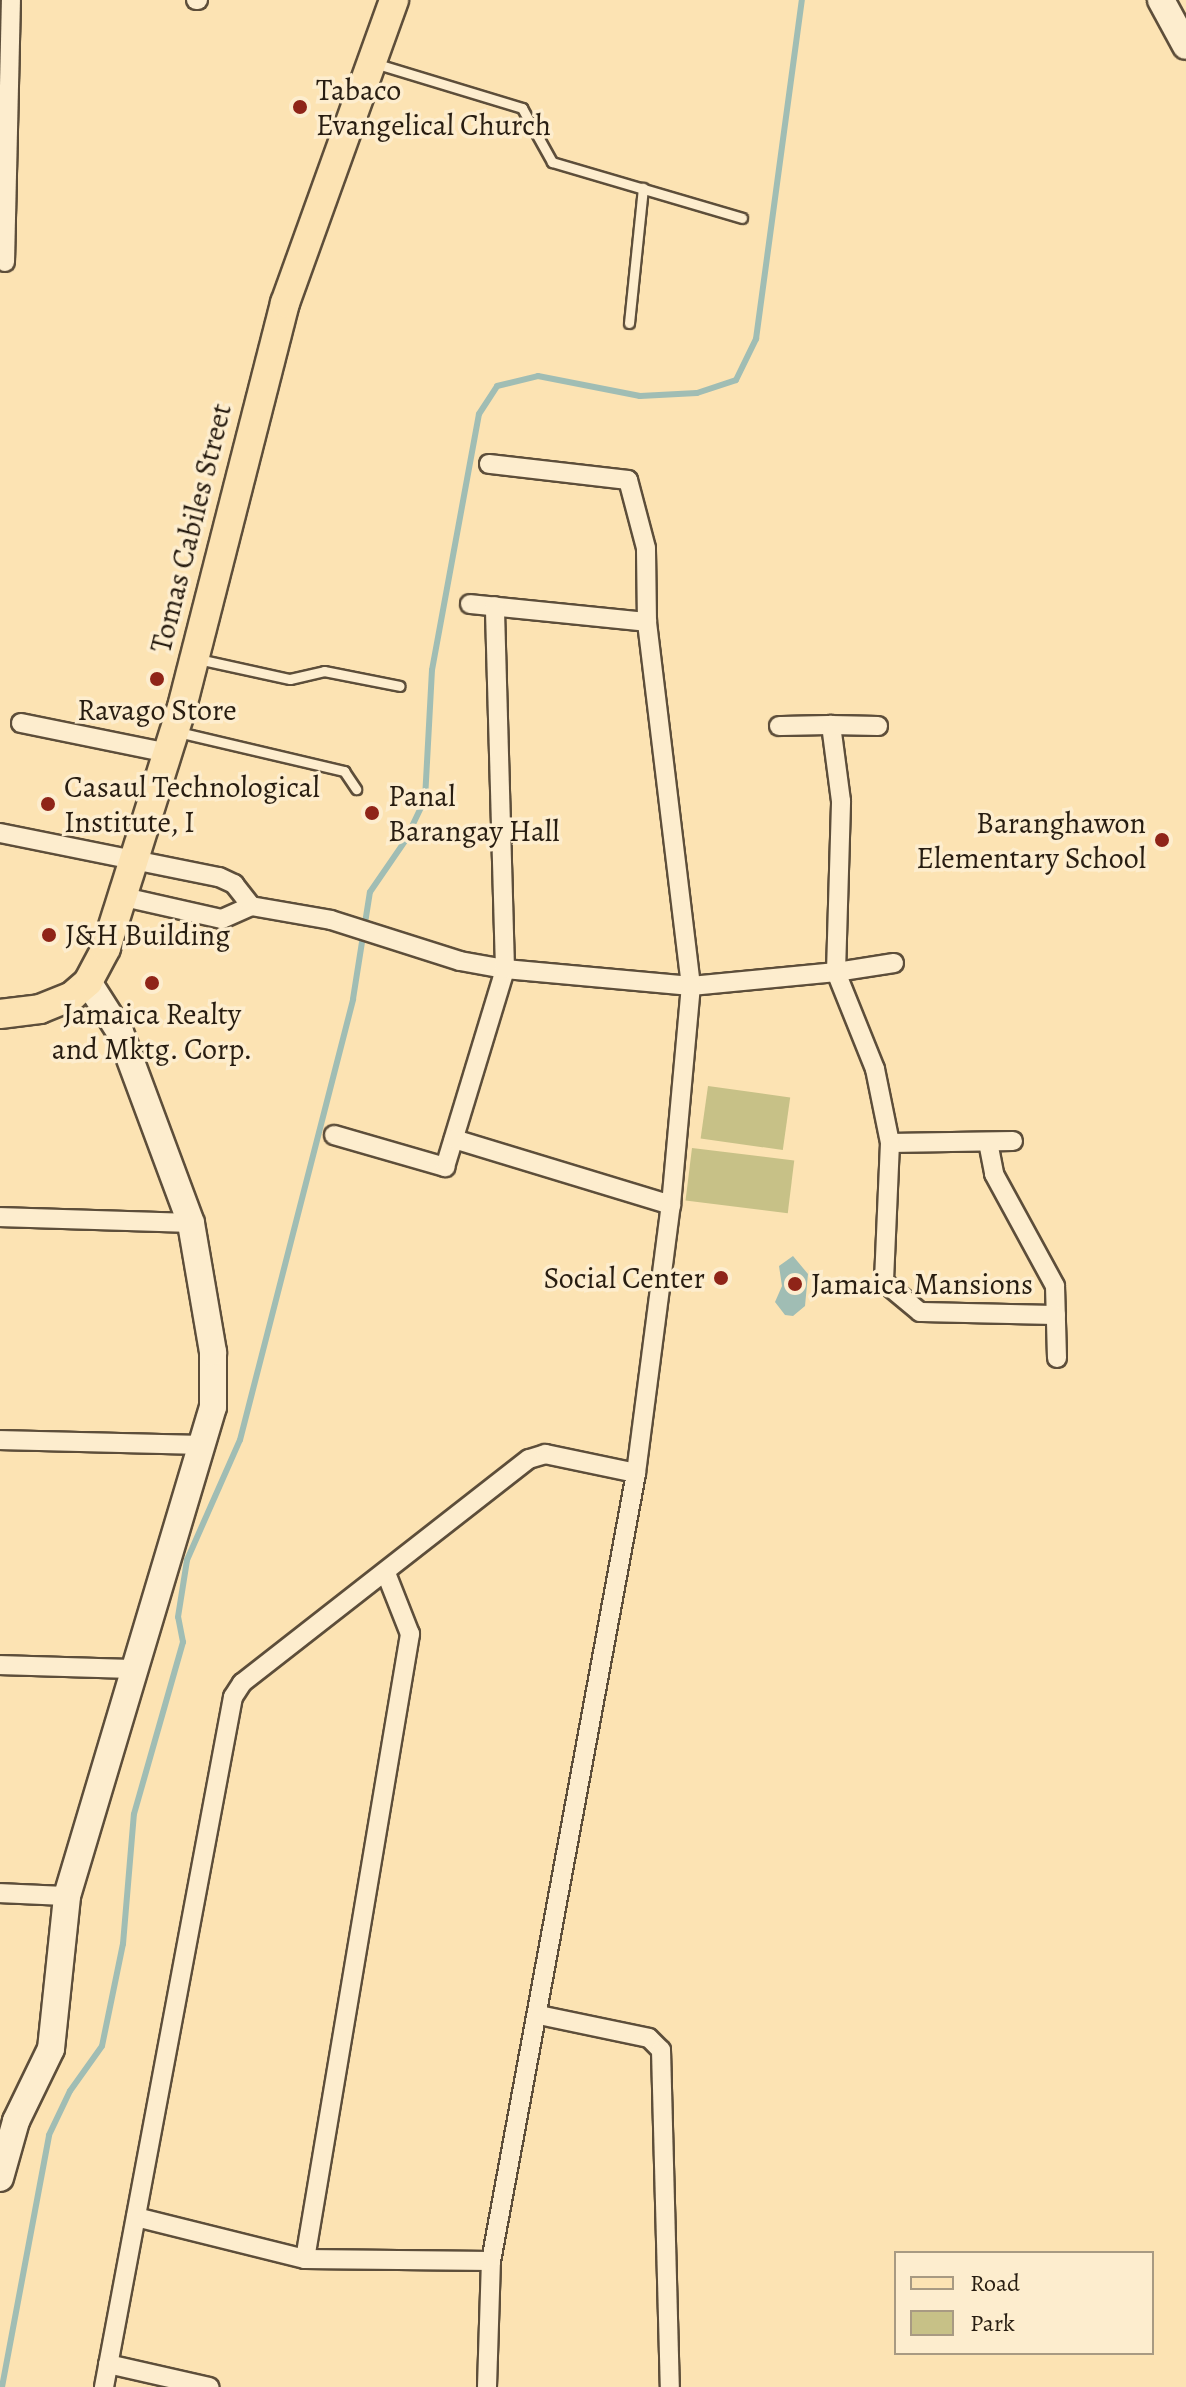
<!DOCTYPE html>
<style>
body{margin:0}
#map{position:relative;width:1186px;height:2387px;overflow:hidden;background:#fce3b3;font-family:Alegreya,serif}
div>[style]{position:absolute}
.green>*{inset:0;background:#c7c187;transform-origin:0 0}
.water>*{inset:0;background:#a0bdb4}
.stream>*{height:6px;margin:-3px;padding:0 3px;transform-origin:3px;border-radius:3px;background:#a0bdb4}
.roads{filter:drop-shadow(2px 0 #5d4e3a) drop-shadow(-2px 0 #5d4e3a) drop-shadow(0 2px #5d4e3a) drop-shadow(0 -2px #5d4e3a)}
.lane>*{height:9px;margin:-4.5px;padding:0 4.5px;transform-origin:4.5px;border-radius:4.5px;background:#fdedce}
.street>*{height:18px;margin:-9px;padding:0 9px;transform-origin:9px;border-radius:9px;background:#fdedce}
.secondary>*{height:26px;margin:-13px;padding:0 13px;transform-origin:13px;border-radius:13px;background:#fdedce}
.primary>*{height:28px;margin:-14px;padding:0 14px;transform-origin:14px;border-radius:14px;background:#fce3b3}
.dots>*{width:22px;height:22px;translate:-50% -50%;box-sizing:border-box;border:4px solid #fdedce;border-radius:50%}
span{translate:-50% -50%;white-space:nowrap;text-align:center;line-height:1.15;-webkit-text-stroke:7px #fdedce;paint-order:stroke}
.poi-label{font-size:30px;color:#281d11}
.left{translate:0 -50%;text-align:left}
.right{translate:-100% -50%;text-align:right}
.street-label{font-size:30px;color:#281d11}
.legend{position:absolute;left:894px;top:2251px;width:260px;height:104px;box-sizing:border-box;background:#fdedce;border:2px solid #a89a82;margin:0;padding:10px 14px;list-style:none;font-size:24px;color:#281d11}
.legend li{display:flex;align-items:center;gap:16px;height:40px}
.legend b{width:40px;border:2px solid #a89a82}
</style>
<div id="map">
<div class="green">
<div style="left:708px;top:1086px;width:83px;height:53px;rotate:8deg"></div>
<div style="left:692px;top:1148px;width:103px;height:53px;rotate:7deg"></div>
</div>
<div class="water">
<div style="clip-path:polygon(793px 1256px,808px 1274px,805px 1306px,793px 1316px,785px 1315px,775px 1302px,782px 1286px,779px 1266px)"></div>
</div>
<div class="stream">
<div style="left:2px;top:2387px;width:256px;rotate:-79.4deg"></div>
<div style="left:49px;top:2135px;width:49px;rotate:-64.5deg"></div>
<div style="left:70px;top:2091px;width:55px;rotate:-54.6deg"></div>
<div style="left:102px;top:2046px;width:104px;rotate:-78.4deg"></div>
<div style="left:123px;top:1944px;width:130px;rotate:-85.2deg"></div>
<div style="left:134px;top:1814px;width:179px;rotate:-74.1deg"></div>
<div style="left:183px;top:1642px;width:25px;rotate:-101deg"></div>
<div style="left:178px;top:1617px;width:58px;rotate:-81deg"></div>
<div style="left:187px;top:1560px;width:131px;rotate:-66.2deg"></div>
<div style="left:240px;top:1440px;width:455px;rotate:-75.6deg"></div>
<div style="left:353px;top:999px;width:108px;rotate:-81deg"></div>
<div style="left:370px;top:892px;width:62px;rotate:-55.5deg"></div>
<div style="left:405px;top:841px;width:47px;rotate:-64.5deg"></div>
<div style="left:425px;top:799px;width:129px;rotate:-86.9deg"></div>
<div style="left:432px;top:670px;width:260px;rotate:-79.6deg"></div>
<div style="left:479px;top:414px;width:33px;rotate:-57deg"></div>
<div style="left:497px;top:386px;width:42px;rotate:-13.7deg"></div>
<div style="left:538px;top:376px;width:104px;rotate:11.1deg"></div>
<div style="left:640px;top:396px;width:57px;rotate:-3deg"></div>
<div style="left:697px;top:393px;width:41px;rotate:-18.4deg"></div>
<div style="left:736px;top:380px;width:46px;rotate:-64deg"></div>
<div style="left:756px;top:339px;width:342px;rotate:-82.3deg"></div>
</div>
<div class="roads">
<div class="lane">
<div style="left:374px;top:63px;width:155px;rotate:16.9deg"></div>
<div style="left:522px;top:108px;width:62px;rotate:60.9deg"></div>
<div style="left:552px;top:162px;width:198px;rotate:16.4deg"></div>
<div style="left:629px;top:323px;width:136px;rotate:-84.1deg"></div>
<div style="left:198px;top:659px;width:94px;rotate:12.3deg"></div>
<div style="left:290px;top:679px;width:35px;rotate:-13deg"></div>
<div style="left:324px;top:671px;width:77px;rotate:11.2deg"></div>
<div style="left:178px;top:732px;width:171px;rotate:13.2deg"></div>
<div style="left:344px;top:771px;width:22px;rotate:56deg"></div>
</div>
<div class="street">
<div style="left:196px;top:0;width:2px"></div>
<div style="left:5px;top:262px;width:262px;rotate:-88.7deg"></div>
<div style="left:470px;top:604px;width:178px;rotate:5.8deg"></div>
<div style="left:21px;top:723px;width:151px;rotate:11.5deg"></div>
<div style="left:779px;top:726px;width:52px;rotate:-1.1deg"></div>
<div style="left:0;top:833px;width:223px;rotate:11.4deg"></div>
<div style="left:219px;top:877px;width:17px;rotate:25deg"></div>
<div style="left:234px;top:884px;width:28px;rotate:52deg"></div>
<div style="left:124px;top:897px;width:100px;rotate:12.7deg"></div>
<div style="left:222px;top:919px;width:32px;rotate:-24deg"></div>
<div style="left:251px;top:906px;width:81px;rotate:9.9deg"></div>
<div style="left:331px;top:920px;width:135px;rotate:17.6deg"></div>
<div style="left:460px;top:961px;width:46px;rotate:10.1deg"></div>
<div style="left:505px;top:969px;width:187px;rotate:5.2deg"></div>
<div style="left:691px;top:986px;width:146px;rotate:-5.5deg"></div>
<div style="left:836px;top:972px;width:171px;rotate:-88.3deg"></div>
<div style="left:841px;top:801px;width:77px;rotate:-97.5deg"></div>
<div style="left:831px;top:725px;width:47px;rotate:1.2deg"></div>
<div style="left:894px;top:963px;width:59px;rotate:171.2deg"></div>
<div style="left:836px;top:972px;width:105px;rotate:68.1deg"></div>
<div style="left:875px;top:1069px;width:76px;rotate:78.5deg"></div>
<div style="left:890px;top:1143px;width:123px;rotate:-0.9deg"></div>
<div style="left:334px;top:1135px;width:116px;rotate:16.1deg"></div>
<div style="left:445px;top:1167px;width:207px;rotate:-73.1deg"></div>
<div style="left:505px;top:969px;width:363px;rotate:-91.6deg"></div>
<div style="left:454px;top:1139px;width:227px;rotate:16.9deg"></div>
<div style="left:988px;top:1142px;width:33px;rotate:79deg"></div>
<div style="left:994px;top:1174px;width:128px;rotate:61.4deg"></div>
<div style="left:1055px;top:1286px;width:72px;rotate:88.4deg"></div>
<div style="left:890px;top:1143px;width:139px;rotate:92.5deg"></div>
<div style="left:884px;top:1282px;width:47px;rotate:39.8deg"></div>
<div style="left:920px;top:1312px;width:136px;rotate:1.3deg"></div>
<div style="left:0;top:1217px;width:191px;rotate:1.8deg"></div>
<div style="left:0;top:1440px;width:204px;rotate:1.4deg"></div>
<div style="left:0;top:1665px;width:131px;rotate:1.7deg"></div>
<div style="left:0;top:1893px;width:67px;rotate:2.6deg"></div>
<div style="left:539px;top:2015px;width:112px;rotate:11.8deg"></div>
<div style="left:649px;top:2038px;width:17px;rotate:45deg"></div>
<div style="left:661px;top:2050px;width:337px;rotate:88.5deg"></div>
<div style="left:136px;top:2217px;width:174px;rotate:14deg"></div>
<div style="left:305px;top:2259px;width:186px;rotate:0.6deg"></div>
<div style="left:305px;top:2259px;width:634px;rotate:-80.46deg"></div>
<div style="left:410px;top:1634px;width:66px;rotate:-111.5deg"></div>
<div style="left:108px;top:2364px;width:104px;rotate:12.8deg"></div>
<div style="left:104px;top:2387px;width:702px;rotate:-79.41deg"></div>
<div style="left:233px;top:1697px;width:17px;rotate:-57deg"></div>
<div style="left:242px;top:1683px;width:364px;rotate:-38deg"></div>
<div style="left:529px;top:1459px;width:17px;rotate:-17deg"></div>
<div style="left:545px;top:1454px;width:93px;rotate:11.8deg"></div>
<div style="left:487px;top:2387px;width:126px;rotate:-88.2deg"></div>
<div style="left:491px;top:2261px;width:801px;rotate:-79.57deg"></div>
<div style="left:636px;top:1473px;width:270px;rotate:-82.6deg"></div>
<div style="left:671px;top:1205px;width:220px;rotate:-84.8deg"></div>
<div style="left:691px;top:986px;width:367px;rotate:-96.9deg"></div>
<div style="left:647px;top:622px;width:74px;rotate:-90.8deg"></div>
<div style="left:646px;top:548px;width:70px;rotate:-104.8deg"></div>
<div style="left:628px;top:480px;width:140px;rotate:-173.4deg"></div>
</div>
<div class="secondary">
<div style="left:1161px;top:0;width:52px;rotate:61.5deg"></div>
<div style="left:0;top:2178px;width:59px;rotate:-74.3deg"></div>
<div style="left:16px;top:2121px;width:80px;rotate:-64.1deg"></div>
<div style="left:51px;top:2049px;width:154px;rotate:-84deg"></div>
<div style="left:67px;top:1896px;width:510px;rotate:-73.38deg"></div>
<div style="left:213px;top:1407px;width:55px;rotate:-90deg"></div>
<div style="left:213px;top:1352px;width:131px;rotate:-99.7deg"></div>
<div style="left:191px;top:1223px;width:204px;rotate:-110.4deg"></div>
<div style="left:120px;top:1032px;width:59px;rotate:-122.6deg"></div>
</div>
<div class="primary">
<div style="left:0;top:1014px;width:40px;rotate:-7.1deg"></div>
<div style="left:40px;top:1009px;width:35px;rotate:-22deg"></div>
<div style="left:72px;top:996px;width:21px;rotate:-41deg"></div>
<div style="left:88px;top:982px;width:38px;rotate:-62deg"></div>
<div style="left:106px;top:948px;width:253px;rotate:-72.5deg"></div>
<div style="left:182px;top:707px;width:417px;rotate:-75.7deg"></div>
<div style="left:285px;top:303px;width:322px;rotate:-70.2deg"></div>
</div>
</div>
<div class="dots">
<div style="left:300px;top:107px;background:#8f2418"></div>
<div style="left:157px;top:679px;background:#8f2418"></div>
<div style="left:48px;top:804px;background:#8f2418"></div>
<div style="left:372px;top:813px;background:#8f2418"></div>
<div style="left:1162px;top:840px;background:#8f2418"></div>
<div style="left:49px;top:935px;background:#8f2418"></div>
<div style="left:152px;top:983px;background:#8f2418"></div>
<div style="left:721px;top:1278px;background:#8f2418"></div>
<div style="left:795px;top:1284px;background:#8f2418"></div>
</div>
<div class="poi-label">
<span class="left" style="left:316px;top:107px">Tabaco<br>Evangelical Church</span>
<span style="left:157px;top:710px">Ravago Store</span>
<span class="left" style="left:64px;top:804px">Casaul Technological<br>Institute, I</span>
<span class="left" style="left:388px;top:813px">Panal<br>Barangay Hall</span>
<span class="right" style="left:1146px;top:840px">Baranghawon<br>Elementary School</span>
<span class="left" style="left:65px;top:935px">J&amp;H Building</span>
<span style="left:152px;top:1031px">Jamaica Realty<br>and Mktg. Corp.</span>
<span class="right" style="left:705px;top:1278px">Social Center</span>
<span class="left" style="left:811px;top:1284px">Jamaica Mansions</span>
</div>
<div class="street-label">
<span style="left:191px;top:528px;rotate:-76deg">Tomas Cabiles Street</span>
</div>
<ul class="legend">
<li><b style="height:10px;background:#fce3b3"></b>Road</li>
<li><b style="height:22px;background:#c7c187"></b>Park</li>
</ul>
</div>
